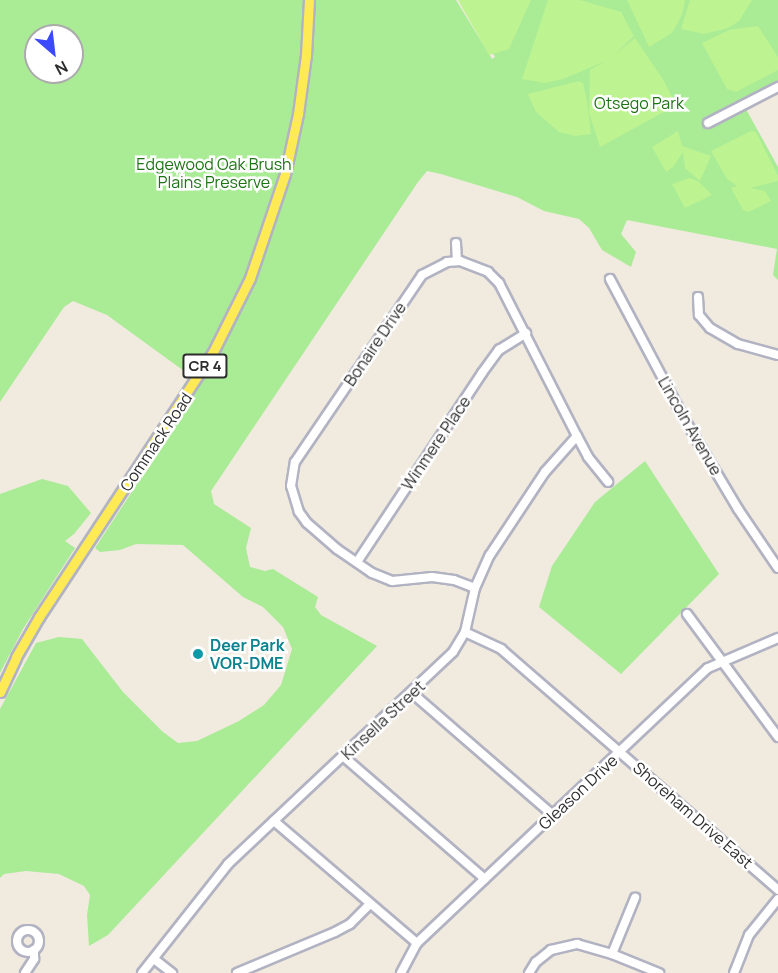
<!DOCTYPE html>
<style>
body{margin:0}
#map{position:relative;width:778px;height:973px;overflow:hidden;background:#f0eadf;font-family:Manrope,sans-serif}
div>[style]{position:absolute}
.green>*{inset:0;background:#aaeb96}
.pitch>*{inset:0;background:#bef391}
.roads{filter:drop-shadow(2px 0 #b2b3c2) drop-shadow(-2px 0 #b2b3c2) drop-shadow(0 2px #b2b3c2) drop-shadow(0 -2px #b2b3c2)}
.minor>*{height:8px;margin:-4px;padding:0 4px;transform-origin:4px;border-radius:4px;background:#fff}
.minor>.ring{margin:-4px;padding:0;box-sizing:content-box;background:none;border:8px solid #fff;border-radius:50%}
.major>*{height:9px;margin:-4.5px;padding:0 4.5px;transform-origin:4.5px;border-radius:4.5px;background:#feea55}
.dots>*{width:16px;height:16px;translate:-50% -50%;box-sizing:border-box;border:3px solid #fff;border-radius:50%}
span{translate:-50% -50%;white-space:nowrap;text-align:center;line-height:1.15;-webkit-text-stroke:5px #fff;paint-order:stroke}
.shield-label span{padding:2px 4px;background:#fff;border:2px solid;border-radius:4px;-webkit-text-stroke-width:0}
.shield-label{font-size:15px;color:#2d2d2d;font-weight:700}
.park-label{font-size:16px;color:#1d7414}
.street-label{font-size:16px;color:#2d2d2d}
.culture-label{font-size:16px;color:#0d838f;font-weight:700}
.left{translate:0 -50%;text-align:left}
.north{position:absolute;left:24px;top:24px;width:60px;height:60px;box-sizing:border-box;background:#fff;border:2px solid #ababab;border-radius:50%;rotate:152deg;font-size:16px;font-weight:700;line-height:24px;text-align:center;color:#2d2d2d}
.north::after{content:'';display:block;margin:auto;width:21px;height:27px;background:#3c4aff;clip-path:polygon(50% 0,100% 100%,50% 72%,0 100%)}
</style>
<div id="map">
<div class="green">
<div style="clip-path:polygon(evenodd,0 0,456px 0,492px 59px,495px 57px,464px 0,778px 0,778px 83px,742px 102px,778px 167px,778px 280px,773px 275px,777px 249px,627px 220px,621px 234px,636px 252px,631px 267px,602px 250px,589px 228px,579px 219px,544px 211px,517px 197px,441px 174px,427px 171px,418px 182px,211px 491px,214px 504px,251px 528px,246px 548px,250px 567px,265px 571px,273px 569px,318px 597px,315px 607px,321px 615px,377px 646px,108px 935px,89px 946px,87px 915px,90px 895px,84px 886px,59px 874px,26px 871px,4px 874px,0 878px,0 709px,36px 643px,59px 637px,82px 639px,123px 692px,163px 732px,178px 743px,197px 741px,239px 721px,264px 705px,281px 685px,292px 649px,283px 627px,263px 607px,243px 597px,183px 545px,136px 544px,120px 550px,100px 552px,95px 548px,172px 431px,201px 377px,197px 369px,189px 363px,184px 371px,107px 315px,73px 301px,64px 307px,0 402px,0 0,36px 36px,72px 36px,72px 72px,36px 72px,36px 36px)"></div>
<div style="clip-path:polygon(645px 461px,719px 574px,621px 674px,539px 607px,552px 566px,595px 502px)"></div>
<div style="clip-path:polygon(42px 479px,68px 486px,91px 513px,74px 534px,65px 541px,75px 548px,23px 629px,0 673px,0 494px)"></div>
</div>
<div class="pitch">
<div style="clip-path:polygon(458px 0,531px 0,509px 49px,489px 55px)"></div>
<div style="clip-path:polygon(548px 0,580px 0,621px 12px,634px 36px,613px 56px,635px 38px,664px 81px,675px 103px,673px 107px,600px 147px,589px 113px,590px 70px,606px 61px,563px 79px,545px 83px,522px 79px)"></div>
<div style="clip-path:polygon(627px 0,685px 0,685px 1px,682px 15px,672px 33px,649px 47px)"></div>
<div style="clip-path:polygon(690px 0,752px 0,739px 21px,728px 28px,704px 34px,681px 29px)"></div>
<div style="clip-path:polygon(758px 26px,778px 57px,778px 70px,736px 92px,727px 89px,702px 43px,729px 30px)"></div>
<div style="clip-path:polygon(579px 81px,583px 83px,587px 101px,591px 134px,575px 136px,559px 132px,536px 112px,528px 94px)"></div>
<div style="clip-path:polygon(678px 131px,682px 146px,711px 156px,700px 181px,685px 168px,683px 152px,673px 167px,666px 172px,652px 147px)"></div>
<div style="clip-path:polygon(751px 131px,756px 132px,778px 176px,778px 181px,750px 188px,765px 191px,771px 201px,749px 212px,743px 210px,731px 188px,737px 186px,727px 179px,711px 151px)"></div>
<div style="clip-path:polygon(689px 178px,698px 181px,712px 195px,685px 208px,672px 184px)"></div>
</div>
<div class="roads">
<div class="minor">
<div style="left:708px;top:123px;width:79px;rotate:-27.2deg"></div>
<div style="left:456px;top:243px;width:18px;rotate:87deg"></div>
<div style="left:610px;top:279px;width:160px;rotate:62deg"></div>
<div style="left:685px;top:420px;width:104px;rotate:59.2deg"></div>
<div style="left:738px;top:509px;width:71px;rotate:55.9deg"></div>
<div style="left:698px;top:297px;width:18px;rotate:87deg"></div>
<div style="left:699px;top:315px;width:17px;rotate:50deg"></div>
<div style="left:710px;top:328px;width:32px;rotate:30deg"></div>
<div style="left:738px;top:344px;width:41px;rotate:15.4deg"></div>
<div style="left:357px;top:562px;width:227px;rotate:-56.5deg"></div>
<div style="left:482px;top:373px;width:29px;rotate:-54deg"></div>
<div style="left:499px;top:350px;width:32px;rotate:-32deg"></div>
<div style="left:475px;top:588px;width:22px;rotate:-159deg"></div>
<div style="left:454px;top:580px;width:22px;rotate:-172deg"></div>
<div style="left:432px;top:577px;width:40px;rotate:174.3deg"></div>
<div style="left:392px;top:581px;width:22px;rotate:-158deg"></div>
<div style="left:372px;top:573px;width:42px;rotate:-145.6deg"></div>
<div style="left:337px;top:549px;width:40px;rotate:-139deg"></div>
<div style="left:307px;top:523px;width:14px;rotate:-126deg"></div>
<div style="left:299px;top:512px;width:27px;rotate:-107deg"></div>
<div style="left:291px;top:486px;width:24px;rotate:-81deg"></div>
<div style="left:295px;top:462px;width:226px;rotate:-55.8deg"></div>
<div style="left:422px;top:275px;width:28px;rotate:-27deg"></div>
<div style="left:447px;top:262px;width:13px;rotate:-4deg"></div>
<div style="left:460px;top:261px;width:30px;rotate:21deg"></div>
<div style="left:488px;top:272px;width:16px;rotate:45deg"></div>
<div style="left:499px;top:283px;width:172px;rotate:63deg"></div>
<div style="left:577px;top:436px;width:24px;rotate:62deg"></div>
<div style="left:588px;top:457px;width:32px;rotate:51deg"></div>
<div style="left:687px;top:614px;width:153px;rotate:53.5deg"></div>
<div style="left:465px;top:632px;width:40px;rotate:25deg"></div>
<div style="left:501px;top:649px;width:367px;rotate:41deg"></div>
<div style="left:412px;top:693px;width:186px;rotate:40.9deg"></div>
<div style="left:344px;top:757px;width:186px;rotate:40.9deg"></div>
<div style="left:274px;top:821px;width:188px;rotate:40.5deg"></div>
<div class="ring" style="left:17px;top:930px;width:14px;height:14px"></div>
<div style="left:612px;top:954px;width:61px;rotate:-67.7deg"></div>
<div style="left:154px;top:959px;width:23px;rotate:38deg"></div>
<div style="left:25px;top:973px;width:17px;rotate:-57deg"></div>
<div style="left:34px;top:959px;width:9px;rotate:-90deg"></div>
<div style="left:142px;top:973px;width:139px;rotate:-51.7deg"></div>
<div style="left:228px;top:864px;width:309px;rotate:-43.3deg"></div>
<div style="left:453px;top:652px;width:23px;rotate:-59deg"></div>
<div style="left:465px;top:632px;width:45px;rotate:-77.2deg"></div>
<div style="left:475px;top:588px;width:36px;rotate:-66deg"></div>
<div style="left:490px;top:555px;width:100px;rotate:-56.5deg"></div>
<div style="left:545px;top:472px;width:48px;rotate:-48.4deg"></div>
<div style="left:237px;top:973px;width:106px;rotate:-22.7deg"></div>
<div style="left:335px;top:932px;width:17px;rotate:-28deg"></div>
<div style="left:350px;top:924px;width:28px;rotate:-45deg"></div>
<div style="left:401px;top:973px;width:34px;rotate:-62deg"></div>
<div style="left:417px;top:943px;width:400px;rotate:-43.4deg"></div>
<div style="left:708px;top:668px;width:76px;rotate:-23.2deg"></div>
<div style="left:529px;top:973px;width:13px;rotate:-58deg"></div>
<div style="left:536px;top:962px;width:19px;rotate:-39deg"></div>
<div style="left:551px;top:950px;width:27px;rotate:-13deg"></div>
<div style="left:577px;top:944px;width:36px;rotate:16deg"></div>
<div style="left:612px;top:954px;width:51px;rotate:22deg"></div>
<div style="left:734px;top:973px;width:41px;rotate:-68.5deg"></div>
<div style="left:749px;top:935px;width:46px;rotate:-51.1deg"></div>
</div>
<div class="major">
<div style="left:0;top:692px;width:38px;rotate:-65deg"></div>
<div style="left:16px;top:657px;width:46px;rotate:-60.1deg"></div>
<div style="left:39px;top:617px;width:315px;rotate:-56.7deg"></div>
<div style="left:212px;top:354px;width:85px;rotate:-63.4deg"></div>
<div style="left:250px;top:278px;width:110px;rotate:-71.4deg"></div>
<div style="left:285px;top:174px;width:61px;rotate:-77.8deg"></div>
<div style="left:298px;top:114px;width:60px;rotate:-82.3deg"></div>
<div style="left:306px;top:55px;width:55px;rotate:-86.9deg"></div>
</div>
</div>
<div class="dots">
<div style="left:198px;top:654px;background:#0f9aa8"></div>
</div>
<div class="shield-label">
<span style="left:205px;top:366px">CR 4</span>
</div>
<div class="park-label">
<span style="left:639px;top:103px">Otsego Park</span>
<span style="left:214px;top:173px">Edgewood Oak Brush<br>Plains Preserve</span>
</div>
<div class="street-label">
<span style="left:375px;top:344px;rotate:-56deg">Bonaire Drive</span>
<span style="left:690px;top:426px;rotate:60deg">Lincoln Avenue</span>
<span style="left:156px;top:442px;rotate:-56deg">Commack Road</span>
<span style="left:436px;top:443px;rotate:-56deg">Winmere Place</span>
<span style="left:383px;top:720px;rotate:-43deg">Kinsella Street</span>
<span style="left:578px;top:792px;rotate:-43deg">Gleason Drive</span>
<span style="left:693px;top:815px;rotate:41deg">Shoreham Drive East</span>
</div>
<div class="culture-label">
<span class="left" style="left:210px;top:654px">Deer Park<br>VOR-DME</span>
</div>
<div class="north">N</div>
</div>
